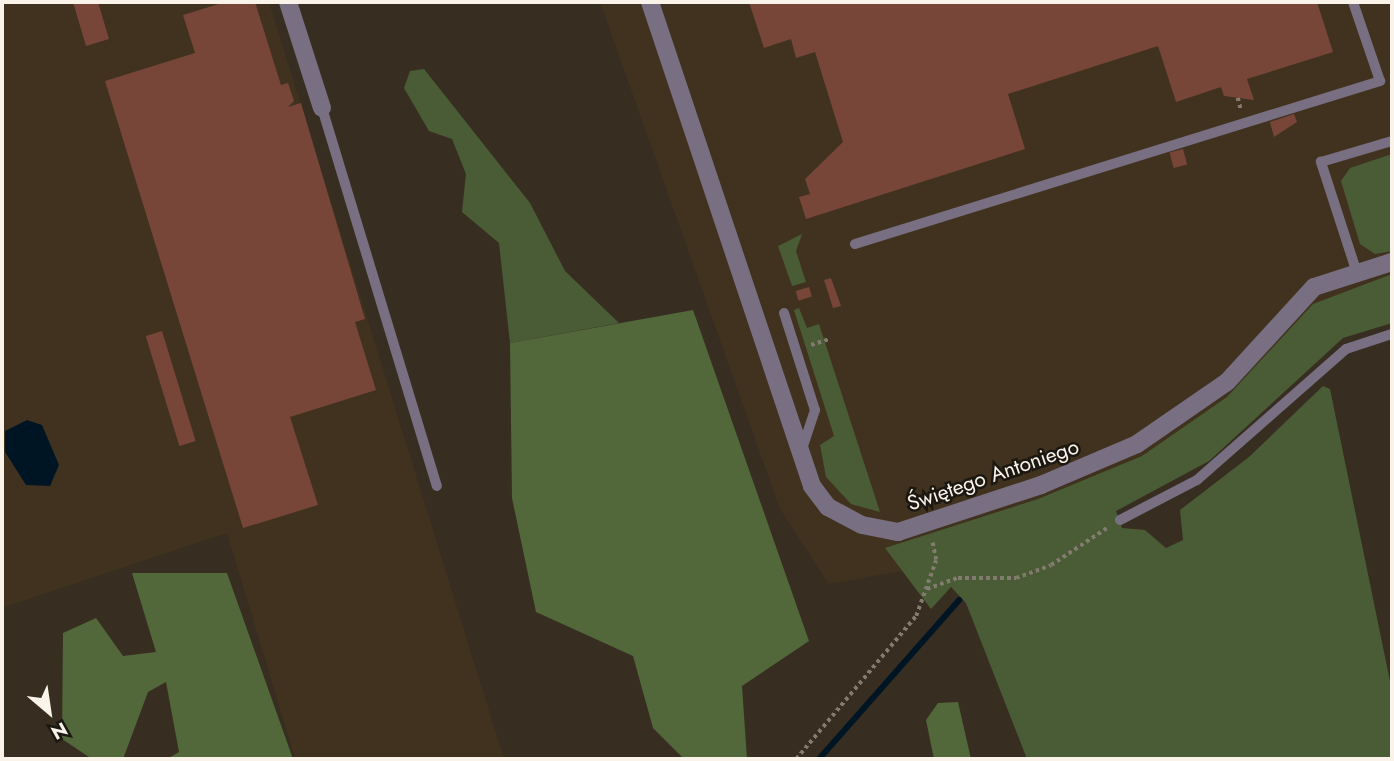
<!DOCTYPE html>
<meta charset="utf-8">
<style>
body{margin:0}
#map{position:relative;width:1394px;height:761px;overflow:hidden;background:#372e21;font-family:Jost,sans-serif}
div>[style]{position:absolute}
.built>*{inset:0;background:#40321f}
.green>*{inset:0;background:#4a5c36}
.forest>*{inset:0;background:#52683b}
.water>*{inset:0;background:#001524}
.stream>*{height:6px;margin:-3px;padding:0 3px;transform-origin:3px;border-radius:3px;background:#001524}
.building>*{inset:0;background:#774638;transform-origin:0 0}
.path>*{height:3.5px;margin-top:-1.75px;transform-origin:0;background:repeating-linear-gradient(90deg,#837b6f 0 3.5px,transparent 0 7px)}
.lane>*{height:10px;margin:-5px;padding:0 5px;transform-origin:5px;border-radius:5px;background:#796f82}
.street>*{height:18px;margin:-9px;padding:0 9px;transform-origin:9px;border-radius:9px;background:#796f82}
span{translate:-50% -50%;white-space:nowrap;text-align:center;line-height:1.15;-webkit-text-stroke:5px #1b1711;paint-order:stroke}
.street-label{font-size:21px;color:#f9f3ea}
.frame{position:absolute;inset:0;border:4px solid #f9f3ea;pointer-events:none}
.north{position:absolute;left:14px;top:677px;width:70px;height:70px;-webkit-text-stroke:5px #1b1711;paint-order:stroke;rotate:151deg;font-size:19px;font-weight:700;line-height:28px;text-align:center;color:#f9f3ea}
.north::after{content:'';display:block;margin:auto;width:24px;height:32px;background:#f9f3ea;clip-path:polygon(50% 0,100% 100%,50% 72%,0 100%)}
</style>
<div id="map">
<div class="built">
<div style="clip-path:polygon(2px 2px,269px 2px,504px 759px,295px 759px,227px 533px,2px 608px)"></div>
<div style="clip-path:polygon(600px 2px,1392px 2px,1392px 300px,1368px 305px,1256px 410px,968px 559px,829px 584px,780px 509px)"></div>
</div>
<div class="green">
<div style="clip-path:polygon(424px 69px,530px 203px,565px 271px,619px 323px,510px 343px,499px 243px,462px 212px,466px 174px,452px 139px,429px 131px,404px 88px,410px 71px)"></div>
<div style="clip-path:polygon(1392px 154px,1392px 251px,1375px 254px,1360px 244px,1341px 181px,1350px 168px)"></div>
<div style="clip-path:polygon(802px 234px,796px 251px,806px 282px,792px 286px,778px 246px)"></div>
<div style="clip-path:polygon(1392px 274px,1392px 323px,1343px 338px,1209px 461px,1116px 511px,1122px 528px,1145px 530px,1166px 548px,1183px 540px,1180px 510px,1249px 457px,1323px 386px,1330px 389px,1392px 691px,1392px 759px,1027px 759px,966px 603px,951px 587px,931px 609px,885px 548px,1038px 499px,1142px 456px,1227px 397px,1313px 304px)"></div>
<div style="clip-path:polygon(799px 308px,807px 328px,819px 324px,880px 512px,851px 504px,826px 477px,820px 445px,834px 436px,794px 310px)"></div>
</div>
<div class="forest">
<div style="clip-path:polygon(693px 310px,809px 641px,742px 686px,747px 759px,684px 759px,653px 728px,633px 656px,536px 612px,512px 498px,510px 343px)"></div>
<div style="clip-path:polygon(132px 573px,227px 573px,293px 759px,167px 759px,179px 752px,166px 682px,148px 692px,123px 759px,92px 759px,62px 739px,63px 633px,96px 618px,123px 656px,156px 652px)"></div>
<div style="clip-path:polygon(958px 702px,971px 759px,934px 759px,926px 720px,938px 703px)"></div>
</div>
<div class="water">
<div style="clip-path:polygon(27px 420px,42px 425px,59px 465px,50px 486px,26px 485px,5px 452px,5px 431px)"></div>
</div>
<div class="stream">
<div style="left:819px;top:759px;width:212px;rotate:-48.6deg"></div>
</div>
<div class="building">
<div style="clip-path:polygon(73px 2px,98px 2px,109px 39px,86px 46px)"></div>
<div style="clip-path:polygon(225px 2px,255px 2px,281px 85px,288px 83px,294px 101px,288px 107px,301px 103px,365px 319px,355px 322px,376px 390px,290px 417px,318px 505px,243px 528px,105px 81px,195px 53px,183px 15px)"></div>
<div style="clip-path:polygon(749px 2px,1317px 2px,1333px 52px,1247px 79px,1254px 100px,1224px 96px,1221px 87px,1176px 102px,1158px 46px,1008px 94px,1025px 149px,806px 219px,799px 197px,810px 194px,805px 179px,843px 142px,815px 52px,796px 58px,791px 39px,764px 48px)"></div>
<div style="clip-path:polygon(1294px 114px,1297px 122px,1274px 137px,1270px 122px)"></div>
<div style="left:1183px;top:149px;width:16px;height:14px;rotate:75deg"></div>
<div style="clip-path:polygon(831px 278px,841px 306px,833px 308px,824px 280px)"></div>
<div style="left:809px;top:287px;width:10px;height:14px;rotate:73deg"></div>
<div style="left:162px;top:331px;width:115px;height:17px;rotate:73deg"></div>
</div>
<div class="path">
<div style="left:1238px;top:98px;width:12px;rotate:76deg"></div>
<div style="left:811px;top:345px;width:19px;rotate:-18deg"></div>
<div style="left:927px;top:589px;width:33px;rotate:-20deg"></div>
<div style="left:958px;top:578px;width:58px"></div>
<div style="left:1016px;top:578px;width:37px;rotate:-20deg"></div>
<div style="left:1051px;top:565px;width:67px;rotate:-33.5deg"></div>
<div style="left:796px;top:759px;width:187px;rotate:-50deg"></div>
<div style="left:916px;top:616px;width:59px;rotate:-70.3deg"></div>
<div style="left:936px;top:560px;width:19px;rotate:-102deg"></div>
</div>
<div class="lane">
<div style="left:322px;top:108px;width:395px;rotate:73.1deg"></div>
<div style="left:855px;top:244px;width:550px;rotate:-17.25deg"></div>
<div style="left:1380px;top:81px;width:83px;rotate:-108.9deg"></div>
<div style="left:1356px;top:270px;width:114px;rotate:-108deg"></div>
<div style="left:1321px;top:162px;width:74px;rotate:-16.5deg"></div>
<div style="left:784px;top:313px;width:102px;rotate:72.3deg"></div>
<div style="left:815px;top:410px;width:44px;rotate:108.4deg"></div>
<div style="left:1120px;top:520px;width:87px;rotate:-27.5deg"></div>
<div style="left:1197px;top:480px;width:198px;rotate:-41.3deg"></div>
<div style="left:1346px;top:349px;width:48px;rotate:-18.1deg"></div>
</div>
<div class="street">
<div style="left:288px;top:2px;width:111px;rotate:72.2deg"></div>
<div style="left:650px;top:2px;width:510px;rotate:71.49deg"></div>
<div style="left:812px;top:486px;width:26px;rotate:53deg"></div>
<div style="left:828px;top:507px;width:38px;rotate:28deg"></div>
<div style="left:862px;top:525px;width:37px;rotate:11deg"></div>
<div style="left:898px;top:532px;width:151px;rotate:-18.2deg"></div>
<div style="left:1041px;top:485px;width:104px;rotate:-23.1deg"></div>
<div style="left:1137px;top:444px;width:109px;rotate:-34.6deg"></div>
<div style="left:1227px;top:382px;width:129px;rotate:-47.5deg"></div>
<div style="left:1314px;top:287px;width:82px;rotate:-17.8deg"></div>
</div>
<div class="street-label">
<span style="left:993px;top:475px;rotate:-19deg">Świętego Antoniego</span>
</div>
<div class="frame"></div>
<div class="north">N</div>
</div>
